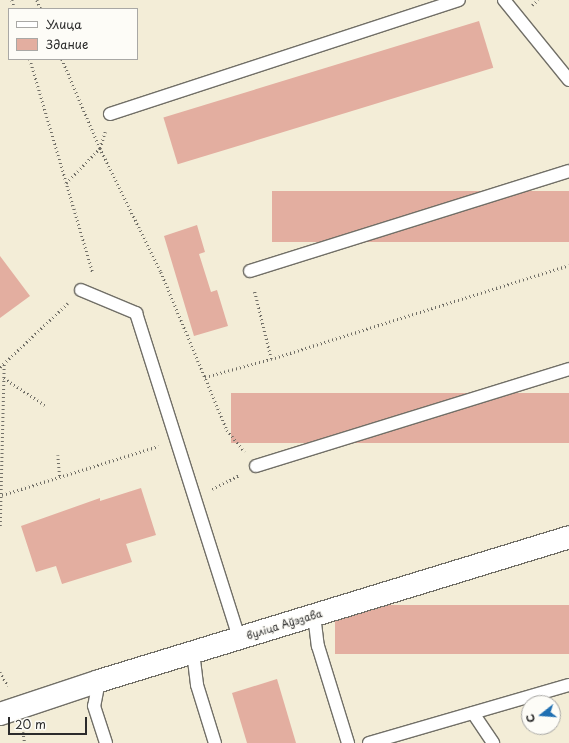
<!DOCTYPE html>
<meta charset="utf-8">
<style>
body{margin:0}
#map{position:relative;width:569px;height:743px;overflow:hidden;background:#f3edd7;font-family:"Playpen Sans",sans-serif}
div>[style]{position:absolute}
.building>*{inset:0;background:#e3aea0;transform-origin:0 0}
.path>*{height:2.5px;margin-top:-1.25px;transform-origin:0;background:repeating-linear-gradient(90deg,#716f67 0 1px,transparent 0 4px)}
.roads{filter:drop-shadow(1px 0 #716f67) drop-shadow(-1px 0 #716f67) drop-shadow(0 1px #716f67) drop-shadow(0 -1px #716f67)}
.lane>*{height:12px;margin:-6px;padding:0 6px;transform-origin:6px;border-radius:6px;background:#fff}
.secondary>*{height:22px;margin:-11px;padding:0 11px;transform-origin:11px;border-radius:11px;background:#fff}
span{translate:-50% -50%;white-space:nowrap;text-align:center;line-height:1.15;-webkit-text-stroke:3px #fdfcf7;paint-order:stroke}
.street-label{font-size:10px;color:#2b2b2b}
.legend{position:absolute;left:8px;top:8px;width:130px;height:52px;box-sizing:border-box;background:#fdfcf7;border:1px solid #a9a8a5;margin:0;padding:5px 7px;list-style:none;font-size:12px;color:#2b2b2b}
.legend li{display:flex;align-items:center;gap:8px;height:20px}
.legend b{width:20px;border:1px solid #a9a8a5}
.north{position:absolute;left:521px;top:695px;width:40px;height:40px;box-sizing:border-box;background:#fdfcf7;border:1px solid #a9a8a5;border-radius:50%;rotate:253deg;font-size:11px;font-weight:700;line-height:16px;text-align:center;color:#2b2b2b}
.north::after{content:'';display:block;margin:auto;width:14px;height:18px;background:#1f6fb2;clip-path:polygon(50% 0,100% 100%,50% 72%,0 100%)}
.scale{position:absolute;left:8px;top:717px;width:79px;height:18px;box-sizing:border-box;border:2px solid #2b2b2b;border-top:0;padding-left:5px;font-size:12px;line-height:14px;white-space:nowrap;color:#2b2b2b;-webkit-text-stroke:3px #fdfcf7;paint-order:stroke}
</style>
<div id="map">
<div class="building">
<div style="left:479px;top:21px;width:49px;height:330px;rotate:73deg"></div>
<div style="left:569px;top:191px;width:51px;height:297px;rotate:90deg"></div>
<div style="clip-path:polygon(197px 225px,205px 252px,199px 254px,211px 292px,217px 290px,228px 326px,194px 336px,164px 236px)"></div>
<div style="clip-path:polygon(0 256px,30px 296px,0 318px)"></div>
<div style="left:569px;top:393px;width:50px;height:338px;rotate:90deg"></div>
<div style="clip-path:polygon(141px 488px,156px 535px,126px 544px,132px 562px,62px 584px,56px 566px,36px 572px,21px 526px,100px 498px,100px 501px)"></div>
<div style="left:569px;top:605px;width:49px;height:234px;rotate:90deg"></div>
<div style="clip-path:polygon(277px 679px,296px 743px,247px 743px,232px 693px)"></div>
</div>
<div class="path">
<div style="left:12px;top:0;width:9px;rotate:72deg"></div>
<div style="left:37px;top:0;width:10px;rotate:66deg"></div>
<div style="left:532px;top:5px;width:8px;rotate:-40deg"></div>
<div style="left:30px;top:59px;width:223px;rotate:73.6deg"></div>
<div style="left:62px;top:59px;width:97px;rotate:66.9deg"></div>
<div style="left:100px;top:148px;width:138px;rotate:63.8deg"></div>
<div style="left:161px;top:272px;width:171px;rotate:67.3deg"></div>
<div style="left:227px;top:430px;width:28px;rotate:51deg"></div>
<div style="left:66px;top:183px;width:49px;rotate:-45.8deg"></div>
<div style="left:100px;top:148px;width:17px;rotate:-73deg"></div>
<div style="left:271px;top:359px;width:312px;rotate:-17.5deg"></div>
<div style="left:0;top:367px;width:93px;rotate:-43.3deg"></div>
<div style="left:205px;top:377px;width:68px;rotate:-15.3deg"></div>
<div style="left:271px;top:359px;width:71px;rotate:-103.8deg"></div>
<div style="left:4px;top:378px;width:49px;rotate:33.4deg"></div>
<div style="left:58px;top:455px;width:21px;rotate:85deg"></div>
<div style="left:212px;top:489px;width:30px;rotate:-27deg"></div>
<div style="left:2px;top:495px;width:164px;rotate:-17.4deg"></div>
<div style="left:0;top:526px;width:162px;rotate:-88.6deg"></div>
<div style="left:0;top:672px;width:16px;rotate:60deg"></div>
<div style="left:23px;top:732px;width:11px;rotate:80deg"></div>
</div>
<div class="roads">
<div class="lane">
<div style="left:504px;top:0;width:103px;rotate:50.9deg"></div>
<div style="left:110px;top:114px;width:367px;rotate:-18.1deg"></div>
<div style="left:250px;top:271px;width:334px;rotate:-17.4deg"></div>
<div style="left:81px;top:290px;width:60px;rotate:22.7deg"></div>
<div style="left:136px;top:313px;width:341px;rotate:72.4deg"></div>
<div style="left:256px;top:466px;width:328px;rotate:-17.2deg"></div>
<div style="left:314px;top:615px;width:31px;rotate:83deg"></div>
<div style="left:318px;top:646px;width:102px;rotate:72.8deg"></div>
<div style="left:193px;top:652px;width:33px;rotate:83deg"></div>
<div style="left:197px;top:685px;width:61px;rotate:72.8deg"></div>
<div style="left:99px;top:681px;width:25px;rotate:101deg"></div>
<div style="left:94px;top:706px;width:39px;rotate:72deg"></div>
<div style="left:473px;top:713px;width:36px;rotate:56deg"></div>
<div style="left:369px;top:743px;width:208px;rotate:-16.2deg"></div>
</div>
<div class="secondary">
<div style="left:0;top:714px;width:104px;rotate:-18.4deg"></div>
<div style="left:99px;top:681px;width:492px;rotate:-17deg"></div>
</div>
</div>
<div class="street-label">
<span style="left:284px;top:624px;rotate:-17deg">вуліца Аўэзава</span>
</div>
<ul class="legend">
<li><b style="height:5px;background:#fff"></b>Улица</li>
<li><b style="height:11px;background:#e3aea0"></b>Здание</li>
</ul>
<div class="north">С</div>
<div class="scale">20 m</div>
</div>
